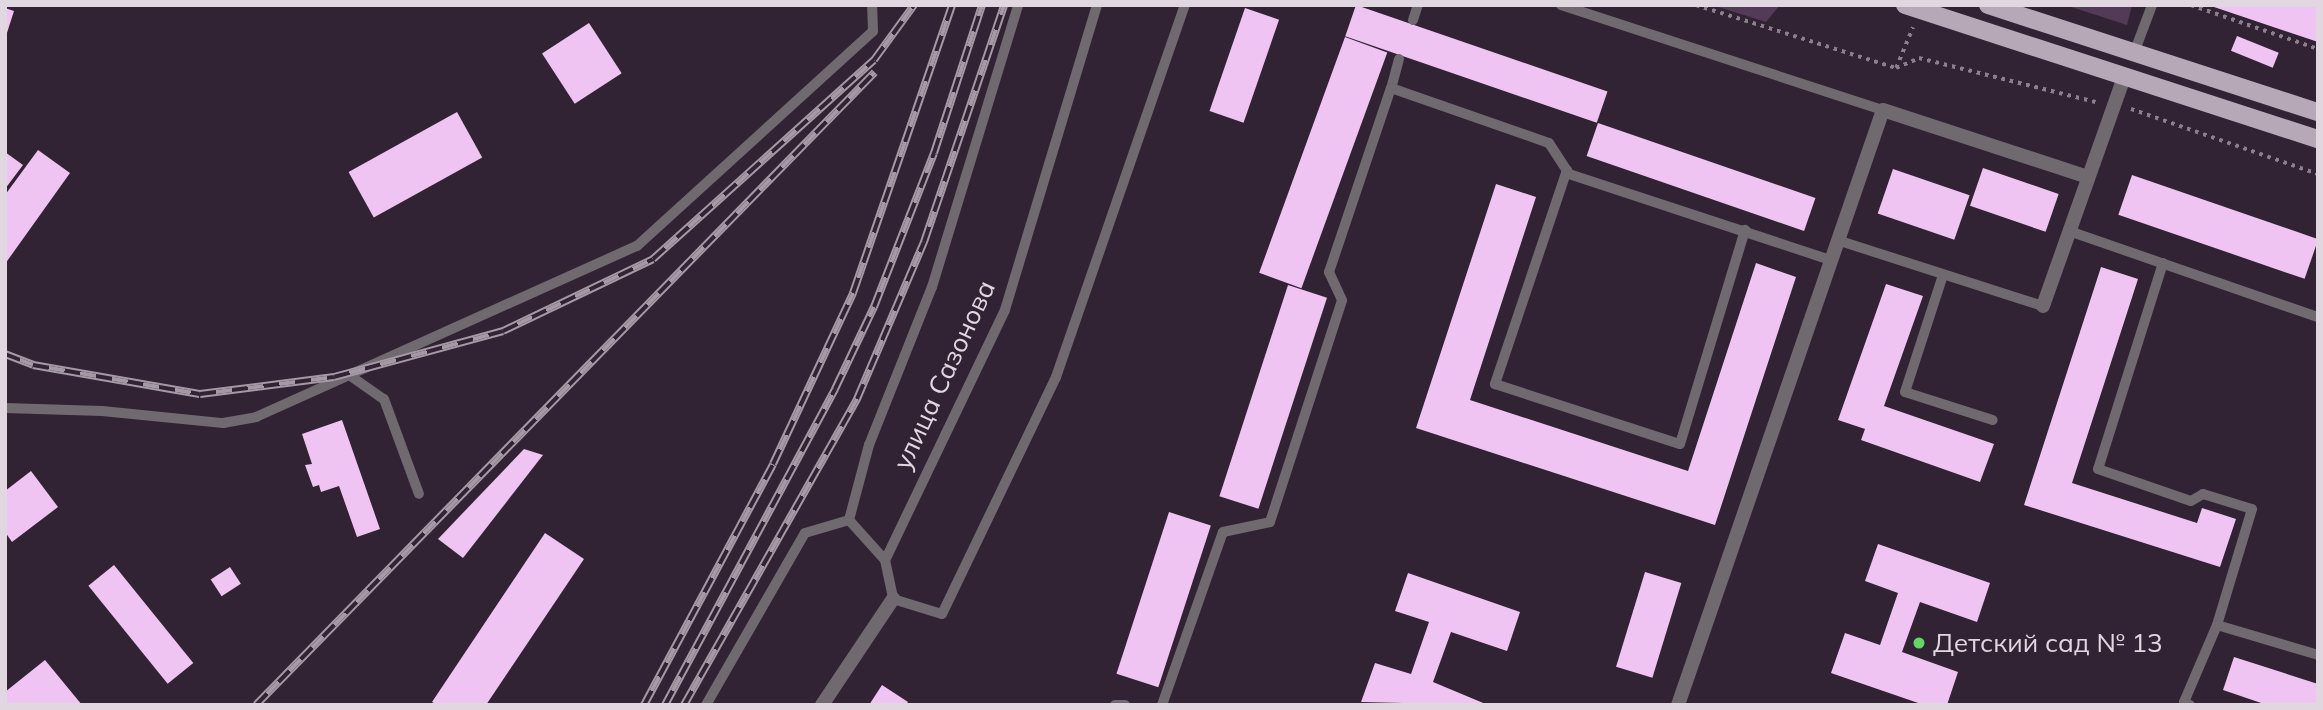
<!DOCTYPE html>
<meta charset="utf-8">
<style>
body{margin:0}
#map{position:relative;width:2323px;height:710px;overflow:hidden;background:#312333;font-family:Mulish,sans-serif}
div>[style]{position:absolute}
.green>*{inset:0;background:#533a56}
.building>*{inset:0;background:#efc3f2;transform-origin:0 0}
.path>*{height:3.5px;margin-top:-1.75px;transform-origin:0;background:repeating-linear-gradient(90deg,#8b7f8c 0 3.5px,transparent 0 8.5px)}
.lane>*{height:10px;margin:-5px;padding:0 5px;transform-origin:5px;border-radius:5px;background:#706970}
.street>*{height:14px;margin:-7px;padding:0 7px;transform-origin:7px;border-radius:7px;background:#706970}
.primary>*{height:18px;margin:-9px;padding:0 9px;transform-origin:9px;border-radius:9px;background:#b7a8b8}
.rail>*{height:8px;margin-top:-4px;transform-origin:0;background:repeating-linear-gradient(90deg,#312333 0 16px,#a599a5 0 32px);box-sizing:border-box;border-block:2px solid #a599a5}
.dots>*{width:19px;height:19px;translate:-50% -50%;box-sizing:border-box;border:4px solid #312333;border-radius:50%}
span{translate:-50% -50%;white-space:nowrap;text-align:center;line-height:1.15;-webkit-text-stroke:7px #312333;paint-order:stroke}
.street-label{font-size:26px;color:#e1d7e1}
.poi-label{font-size:26px;color:#e1d7e1}
.left{translate:0 -50%;text-align:left}
.frame{position:absolute;inset:0;border:7px solid #e1d7e1;pointer-events:none}
</style>
<div id="map">
<div class="green">
<div style="clip-path:polygon(1712px 5px,1780px 5px,1766px 22px)"></div>
<div style="clip-path:polygon(2065px 5px,2132px 5px,2127px 25px)"></div>
</div>
<div class="building">
<div style="left:1356px;top:5px;width:266px;height:33px;rotate:19deg"></div>
<div style="clip-path:polygon(2211px 5px,2318px 5px,2318px 42px,2211px 6px)"></div>
<div style="clip-path:polygon(5px 8px,14px 11px,6px 36px,5px 36px)"></div>
<div style="left:1245px;top:8px;width:36px;height:109px;rotate:19deg"></div>
<div style="left:589px;top:23px;width:60px;height:56px;rotate:57deg"></div>
<div style="left:2237px;top:36px;width:45px;height:16px;rotate:22deg"></div>
<div style="left:1345px;top:37px;width:45px;height:251px;rotate:20deg"></div>
<div style="left:457px;top:112px;width:52px;height:124px;rotate:61deg"></div>
<div style="left:1598px;top:123px;width:230px;height:35px;rotate:19deg"></div>
<div style="clip-path:polygon(38px 150px,70px 173px,5px 264px,5px 195px)"></div>
<div style="clip-path:polygon(5px 152px,23px 165px,5px 189px)"></div>
<div style="left:1983px;top:168px;width:80px;height:40px;rotate:19deg"></div>
<div style="left:1893px;top:169px;width:81px;height:47px;rotate:19deg"></div>
<div style="left:2132px;top:175px;width:197px;height:42px;rotate:19deg"></div>
<div style="clip-path:polygon(1496px 184px,1536px 197px,1470px 400px,1688px 471px,1756px 263px,1796px 277px,1715px 525px,1416px 428px)"></div>
<div style="clip-path:polygon(2101px 267px,2138px 279px,2072px 483px,2197px 523px,2202px 508px,2236px 519px,2220px 567px,2024px 505px)"></div>
<div style="clip-path:polygon(1886px 284px,1923px 296px,1884px 406px,1994px 444px,1980px 482px,1861px 440px,1865px 429px,1838px 420px)"></div>
<div style="left:1288px;top:285px;width:41px;height:222px;rotate:18deg"></div>
<div style="clip-path:polygon(342px 420px,380px 529px,357px 537px,339px 486px,321px 492px,319px 485px,313px 487px,305px 465px,312px 464px,302px 434px)"></div>
<div style="clip-path:polygon(524px 449px,543px 455px,463px 558px,438px 539px)"></div>
<div style="clip-path:polygon(31px 471px,58px 507px,12px 542px,5px 532px,5px 491px)"></div>
<div style="left:1169px;top:512px;width:44px;height:170px;rotate:18deg"></div>
<div style="clip-path:polygon(545px 533px,584px 559px,486px 705px,437px 705px,432px 702px)"></div>
<div style="clip-path:polygon(1878px 544px,1990px 583px,1977px 622px,1920px 602px,1902px 652px,1958px 672px,1947px 705px,1924px 705px,1831px 673px,1845px 633px,1880px 645px,1898px 593px,1865px 581px)"></div>
<div style="left:114px;top:565px;width:126px;height:33px;rotate:51deg"></div>
<div style="left:230px;top:567px;width:20px;height:23px;rotate:57deg"></div>
<div style="left:1645px;top:572px;width:38px;height:99px;rotate:17deg"></div>
<div style="clip-path:polygon(1408px 573px,1520px 612px,1507px 651px,1451px 632px,1433px 682px,1488px 705px,1361px 702px,1375px 663px,1411px 674px,1429px 622px,1395px 611px)"></div>
<div style="clip-path:polygon(2234px 657px,2318px 684px,2318px 705px,2267px 705px,2223px 690px)"></div>
<div style="clip-path:polygon(45px 660px,82px 705px,5px 705px,5px 692px)"></div>
<div style="clip-path:polygon(882px 685px,908px 702px,906px 705px,869px 705px)"></div>
</div>
<div class="path">
<div style="left:1696px;top:5px;width:210px;rotate:17.5deg"></div>
<div style="left:1896px;top:68px;width:25px;rotate:-23deg"></div>
<div style="left:1919px;top:58px;width:182px;rotate:14deg"></div>
<div style="left:2191px;top:5px;width:134px;rotate:19.1deg"></div>
<div style="left:1896px;top:68px;width:44px;rotate:-67.5deg"></div>
<div style="left:2131px;top:109px;width:198px;rotate:19.2deg"></div>
</div>
<div class="lane">
<div style="left:1097px;top:5px;width:319px;rotate:106.8deg"></div>
<div style="left:1005px;top:310px;width:277px;rotate:115.6deg"></div>
<div style="left:885px;top:560px;width:40px;rotate:78deg"></div>
<div style="left:893px;top:599px;width:51px;rotate:17deg"></div>
<div style="left:942px;top:614px;width:263px;rotate:-64.3deg"></div>
<div style="left:1056px;top:377px;width:394px;rotate:-70.9deg"></div>
<div style="left:1561px;top:5px;width:339px;rotate:18.1deg"></div>
<div style="left:1413px;top:20px;width:16px;rotate:-72deg"></div>
<div style="left:2134px;top:53px;width:51px;rotate:-69.4deg"></div>
<div style="left:1399px;top:59px;width:30px;rotate:105deg"></div>
<div style="left:1391px;top:88px;width:167px;rotate:19.2deg"></div>
<div style="left:1549px;top:143px;width:37px;rotate:57deg"></div>
<div style="left:1569px;top:174px;width:275px;rotate:18.2deg"></div>
<div style="left:1567px;top:170px;width:226px;rotate:108.6deg"></div>
<div style="left:1495px;top:384px;width:194px;rotate:18deg"></div>
<div style="left:1680px;top:444px;width:224px;rotate:-73.1deg"></div>
<div style="left:2069px;top:231px;width:263px;rotate:19.1deg"></div>
<div style="left:1837px;top:240px;width:216px;rotate:17.8deg"></div>
<div style="left:2163px;top:263px;width:216px;rotate:107.5deg"></div>
<div style="left:2098px;top:469px;width:98px;rotate:19deg"></div>
<div style="left:2191px;top:501px;width:14px;rotate:-30deg"></div>
<div style="left:2203px;top:494px;width:51px;rotate:17deg"></div>
<div style="left:2252px;top:509px;width:121px;rotate:106.8deg"></div>
<div style="left:2217px;top:625px;width:84px;rotate:113.2deg"></div>
<div style="left:2184px;top:702px;width:7px;rotate:27deg"></div>
<div style="left:1943px;top:275px;width:123px;rotate:108deg"></div>
<div style="left:1905px;top:392px;width:92px;rotate:17.7deg"></div>
<div style="left:352px;top:377px;width:39px;rotate:35deg"></div>
<div style="left:384px;top:399px;width:101px;rotate:69.8deg"></div>
<div style="left:5px;top:408px;width:97px;rotate:1.8deg"></div>
<div style="left:102px;top:411px;width:122px;rotate:5.7deg"></div>
<div style="left:223px;top:423px;width:34px;rotate:-10deg"></div>
<div style="left:256px;top:417px;width:418px;rotate:-24.2deg"></div>
<div style="left:637px;top:246px;width:319px;rotate:-42.3deg"></div>
<div style="left:873px;top:31px;width:26px;rotate:-92deg"></div>
<div style="left:885px;top:560px;width:54px;rotate:-132deg"></div>
<div style="left:849px;top:520px;width:78px;rotate:-75.1deg"></div>
<div style="left:869px;top:445px;width:170px;rotate:-68.3deg"></div>
<div style="left:932px;top:287px;width:295px;rotate:-73deg"></div>
<div style="left:2217px;top:625px;width:105px;rotate:16.5deg"></div>
<div style="left:706px;top:705px;width:198px;rotate:-60.1deg"></div>
<div style="left:805px;top:533px;width:46px;rotate:-16.5deg"></div>
<div style="left:1115px;top:705px;width:10px"></div>
<div style="left:1162px;top:705px;width:183px;rotate:-70.6deg"></div>
<div style="left:1223px;top:532px;width:48px;rotate:-12deg"></div>
<div style="left:1270px;top:522px;width:233px;rotate:-72deg"></div>
<div style="left:1342px;top:300px;width:31px;rotate:-115deg"></div>
<div style="left:1329px;top:272px;width:194px;rotate:-71.4deg"></div>
</div>
<div class="street">
<div style="left:2043px;top:306px;width:245px;rotate:-70.5deg"></div>
<div style="left:822px;top:705px;width:128px;rotate:-56.2deg"></div>
<div style="left:1678px;top:705px;width:629px;rotate:-70.99deg"></div>
<div style="left:1883px;top:110px;width:216px;rotate:18.1deg"></div>
</div>
<div class="primary">
<div style="left:1905px;top:5px;width:434px;rotate:18deg"></div>
<div style="left:1988px;top:5px;width:347px;rotate:18deg"></div>
</div>
<div class="rail">
<div style="left:5px;top:354px;width:30px;rotate:21deg"></div>
<div style="left:33px;top:365px;width:169px;rotate:9.9deg"></div>
<div style="left:200px;top:394px;width:135px;rotate:-7.2deg"></div>
<div style="left:334px;top:377px;width:175px;rotate:-15.2deg"></div>
<div style="left:503px;top:331px;width:166px;rotate:-25.6deg"></div>
<div style="left:653px;top:259px;width:297px;rotate:-42deg"></div>
<div style="left:874px;top:60px;width:68px;rotate:-54deg"></div>
<div style="left:256px;top:705px;width:885px;rotate:-45.64deg"></div>
<div style="left:644px;top:705px;width:273px;rotate:-61.8deg"></div>
<div style="left:773px;top:464px;width:189px;rotate:-64.9deg"></div>
<div style="left:853px;top:293px;width:305px;rotate:-71deg"></div>
<div style="left:665px;top:705px;width:359px;rotate:-61.7deg"></div>
<div style="left:835px;top:389px;width:91px;rotate:-64.6deg"></div>
<div style="left:874px;top:307px;width:165px;rotate:-68.7deg"></div>
<div style="left:934px;top:153px;width:156px;rotate:-72deg"></div>
<div style="left:684px;top:705px;width:352px;rotate:-60.5deg"></div>
<div style="left:857px;top:399px;width:171px;rotate:-66.9deg"></div>
<div style="left:924px;top:242px;width:250px;rotate:-71.3deg"></div>
</div>
<div class="dots">
<div style="left:1919px;top:643px;background:#66d467"></div>
</div>
<div class="street-label">
<span style="left:944px;top:375px;rotate:-65deg">улица Сазонова</span>
</div>
<div class="poi-label">
<span class="left" style="left:1933px;top:643px">Детский сад № 13</span>
</div>
<div class="frame"></div>
</div>
